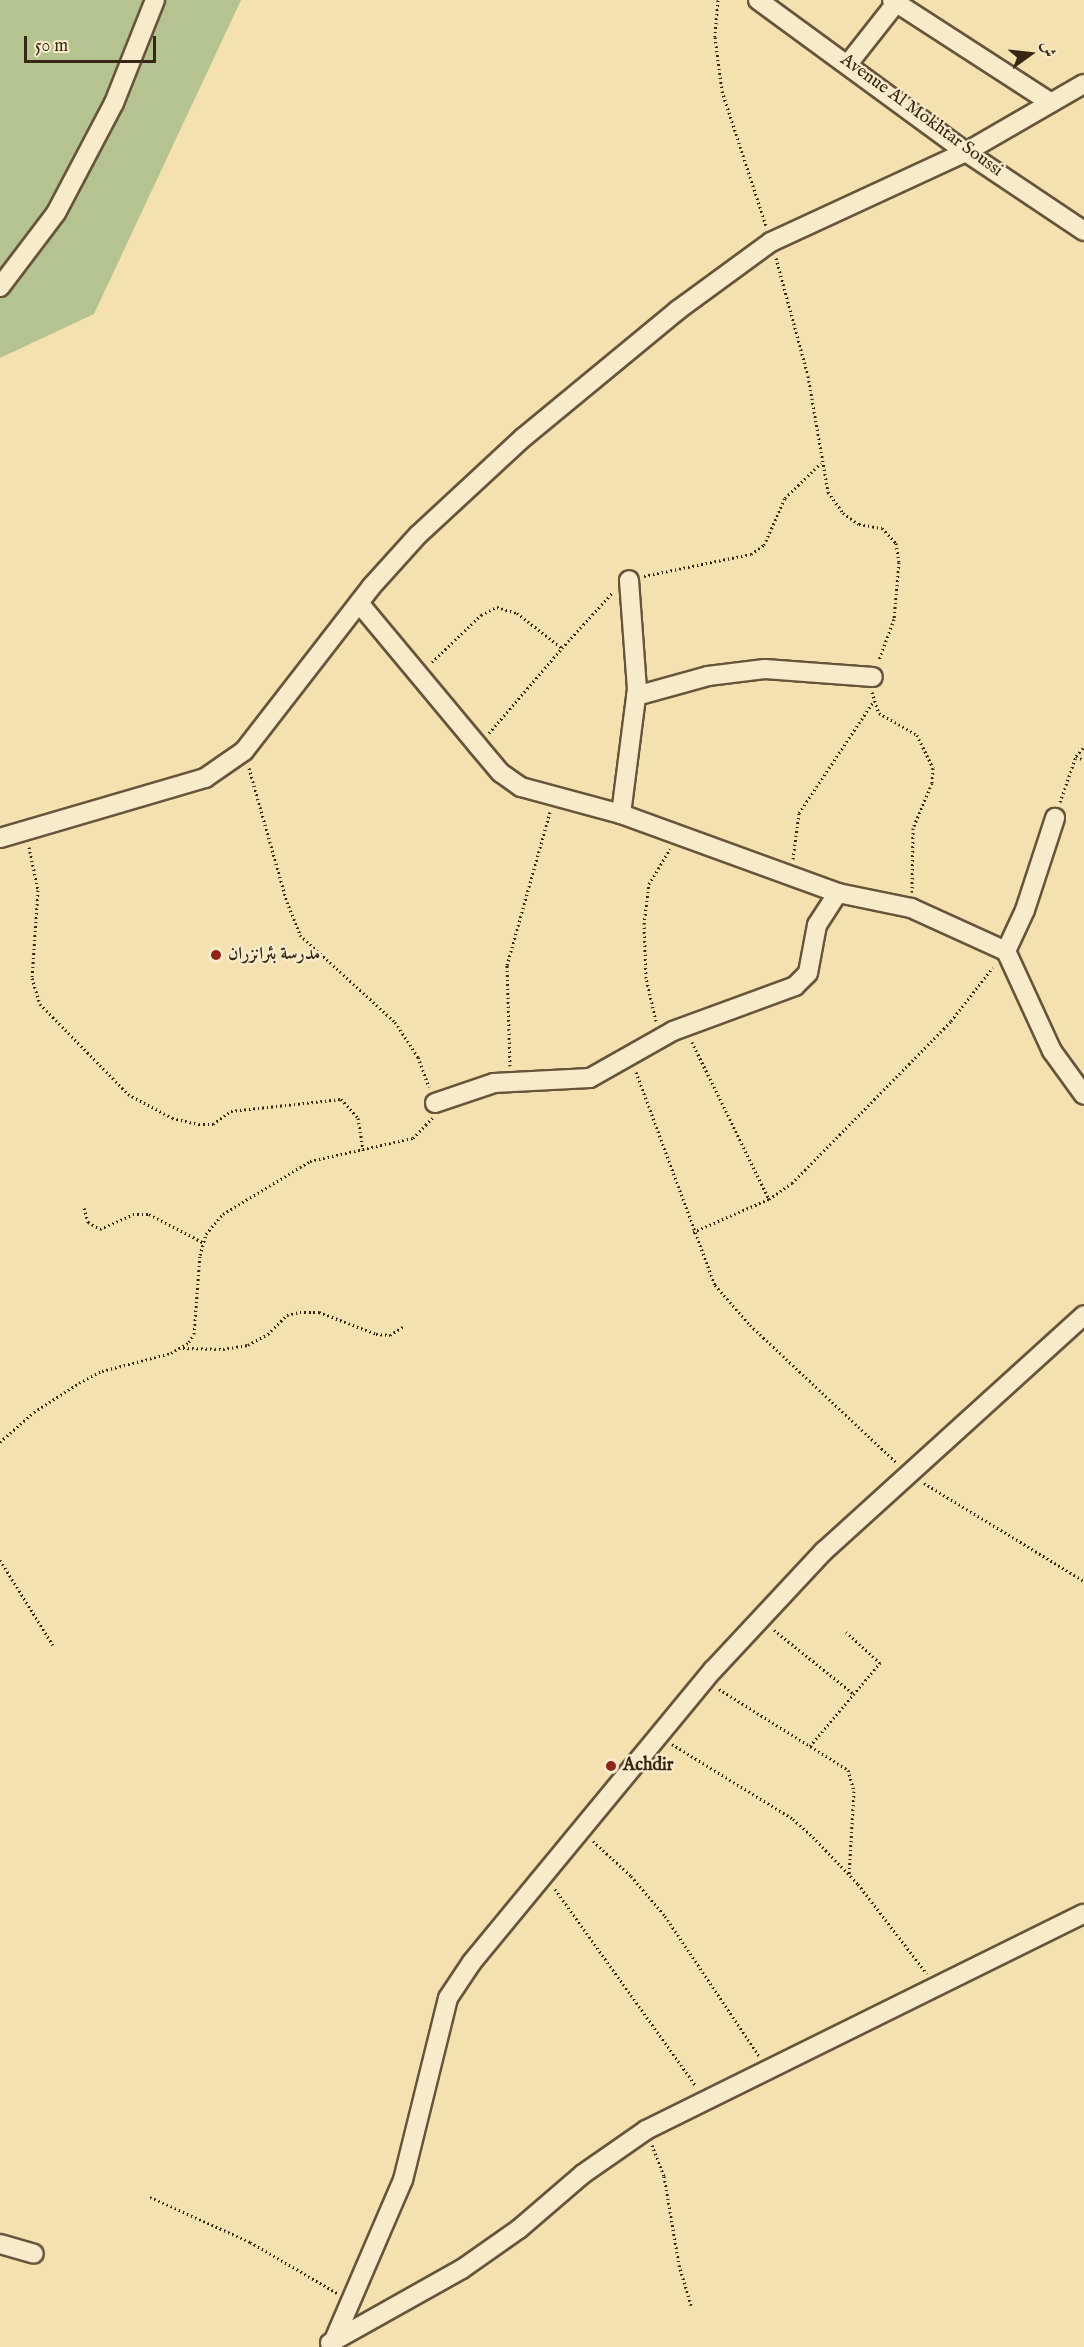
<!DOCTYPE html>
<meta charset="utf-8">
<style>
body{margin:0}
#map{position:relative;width:1084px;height:2347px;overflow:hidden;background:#f5e0af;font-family:"IM FELL English",Amiri,serif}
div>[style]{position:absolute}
.green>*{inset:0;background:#b5c390}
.path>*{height:3px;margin-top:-1.5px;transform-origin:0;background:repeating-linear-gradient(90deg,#372714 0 1.5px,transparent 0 4.5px)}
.roads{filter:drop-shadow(2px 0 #66553b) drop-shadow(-2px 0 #66553b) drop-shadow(0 2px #66553b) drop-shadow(0 -2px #66553b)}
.minor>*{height:18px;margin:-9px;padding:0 9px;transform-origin:9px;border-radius:9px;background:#f8ebcb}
.dots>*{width:16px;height:16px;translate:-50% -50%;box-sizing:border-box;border:3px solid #f8ebcb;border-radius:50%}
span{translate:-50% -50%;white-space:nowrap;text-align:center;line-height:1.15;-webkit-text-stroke:4.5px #f8ebcb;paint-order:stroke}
.street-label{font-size:18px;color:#372714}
.poi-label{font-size:18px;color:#372714;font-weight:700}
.left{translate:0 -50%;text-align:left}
.north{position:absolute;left:1000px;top:24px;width:60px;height:60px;-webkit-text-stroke:4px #f8ebcb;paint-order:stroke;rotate:75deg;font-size:16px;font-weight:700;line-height:24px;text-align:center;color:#372714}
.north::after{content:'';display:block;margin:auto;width:21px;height:27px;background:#372714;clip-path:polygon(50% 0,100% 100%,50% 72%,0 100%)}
.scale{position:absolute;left:24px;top:36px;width:132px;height:27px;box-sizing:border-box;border:3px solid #372714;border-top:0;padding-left:8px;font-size:18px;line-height:21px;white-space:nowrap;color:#372714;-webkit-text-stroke:4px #f8ebcb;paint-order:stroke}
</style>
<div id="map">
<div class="green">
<div style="clip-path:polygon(0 0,241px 0,94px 314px,0 358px)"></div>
</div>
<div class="path">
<div style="left:718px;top:0;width:37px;rotate:95deg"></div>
<div style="left:715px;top:37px;width:54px;rotate:82.6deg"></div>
<div style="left:722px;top:91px;width:142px;rotate:71.9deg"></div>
<div style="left:776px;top:258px;width:122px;rotate:74.8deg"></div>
<div style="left:808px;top:376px;width:118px;rotate:80.2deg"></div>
<div style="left:828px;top:492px;width:26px;rotate:54deg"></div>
<div style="left:843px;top:513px;width:19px;rotate:35deg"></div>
<div style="left:859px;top:524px;width:23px;rotate:10deg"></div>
<div style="left:882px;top:528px;width:21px;rotate:47deg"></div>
<div style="left:896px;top:543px;width:19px;rotate:81deg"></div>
<div style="left:899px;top:562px;width:57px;rotate:95deg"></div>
<div style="left:894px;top:619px;width:44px;rotate:110.1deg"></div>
<div style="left:644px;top:576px;width:109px;rotate:-11.6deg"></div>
<div style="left:751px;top:554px;width:16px;rotate:-35deg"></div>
<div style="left:764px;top:545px;width:51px;rotate:-65.9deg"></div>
<div style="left:785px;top:498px;width:50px;rotate:-44.2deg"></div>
<div style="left:432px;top:662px;width:68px;rotate:-43.8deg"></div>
<div style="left:481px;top:615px;width:18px;rotate:-27deg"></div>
<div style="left:497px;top:607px;width:21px;rotate:17deg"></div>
<div style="left:517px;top:613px;width:57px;rotate:37.9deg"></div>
<div style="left:562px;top:648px;width:74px;rotate:-47.7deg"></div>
<div style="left:872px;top:692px;width:22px;rotate:72deg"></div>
<div style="left:879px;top:713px;width:44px;rotate:30.1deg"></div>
<div style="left:917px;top:735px;width:37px;rotate:64deg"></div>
<div style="left:933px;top:768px;width:15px;rotate:94deg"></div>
<div style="left:932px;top:783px;width:49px;rotate:112.9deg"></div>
<div style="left:913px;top:828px;width:64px;rotate:90.9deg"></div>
<div style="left:489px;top:733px;width:112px;rotate:-49.3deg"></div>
<div style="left:1076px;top:756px;width:12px;rotate:-48deg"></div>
<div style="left:249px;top:768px;width:139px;rotate:74.2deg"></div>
<div style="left:287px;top:902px;width:35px;rotate:68deg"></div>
<div style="left:300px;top:935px;width:129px;rotate:42.5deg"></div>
<div style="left:395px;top:1022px;width:42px;rotate:56.7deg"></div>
<div style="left:418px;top:1057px;width:32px;rotate:70deg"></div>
<div style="left:1060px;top:802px;width:49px;rotate:-70.8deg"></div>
<div style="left:1076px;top:756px;width:9px;rotate:27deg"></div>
<div style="left:29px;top:847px;width:44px;rotate:78.2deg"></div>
<div style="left:38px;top:890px;width:88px;rotate:93.9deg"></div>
<div style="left:32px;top:978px;width:27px;rotate:73deg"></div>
<div style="left:40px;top:1004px;width:126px;rotate:45.6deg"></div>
<div style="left:128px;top:1094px;width:50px;rotate:28.6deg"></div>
<div style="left:172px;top:1118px;width:28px;rotate:13deg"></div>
<div style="left:199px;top:1124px;width:14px"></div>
<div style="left:213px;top:1124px;width:22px;rotate:-36deg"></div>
<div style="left:231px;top:1111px;width:111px;rotate:-6.2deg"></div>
<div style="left:341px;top:1099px;width:25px;rotate:48deg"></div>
<div style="left:358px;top:1118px;width:33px;rotate:81deg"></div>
<div style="left:793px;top:859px;width:46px;rotate:-82.6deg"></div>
<div style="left:799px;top:813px;width:133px;rotate:-56.3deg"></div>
<div style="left:656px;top:1021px;width:44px;rotate:-103.1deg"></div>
<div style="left:646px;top:978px;width:54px;rotate:-92.1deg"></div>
<div style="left:644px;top:924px;width:40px;rotate:-82.9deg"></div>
<div style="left:649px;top:884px;width:41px;rotate:-59deg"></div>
<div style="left:692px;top:1042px;width:175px;rotate:63.9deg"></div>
<div style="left:510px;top:1066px;width:101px;rotate:-91.7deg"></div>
<div style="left:507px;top:965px;width:159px;rotate:-74.3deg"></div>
<div style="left:636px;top:1072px;width:227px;rotate:69.7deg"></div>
<div style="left:715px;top:1285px;width:53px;rotate:48.8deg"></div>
<div style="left:750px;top:1325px;width:202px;rotate:43.2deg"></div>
<div style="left:84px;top:1208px;width:15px;rotate:74deg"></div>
<div style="left:88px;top:1222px;width:14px;rotate:30deg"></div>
<div style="left:100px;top:1229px;width:36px;rotate:-24deg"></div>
<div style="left:133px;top:1214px;width:16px"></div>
<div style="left:149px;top:1214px;width:62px;rotate:27.8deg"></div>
<div style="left:693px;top:1232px;width:83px;rotate:-23.5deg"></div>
<div style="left:769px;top:1199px;width:28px;rotate:-35deg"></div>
<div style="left:792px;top:1183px;width:227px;rotate:-45.5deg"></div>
<div style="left:951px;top:1021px;width:68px;rotate:-52.1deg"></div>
<div style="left:183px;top:1348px;width:40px;rotate:1.4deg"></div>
<div style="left:223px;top:1349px;width:25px;rotate:-9deg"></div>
<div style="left:248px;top:1345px;width:23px;rotate:-29deg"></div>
<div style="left:268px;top:1334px;width:27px;rotate:-45deg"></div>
<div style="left:287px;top:1315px;width:13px;rotate:-13deg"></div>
<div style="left:300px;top:1312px;width:19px"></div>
<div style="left:319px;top:1312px;width:61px;rotate:21.1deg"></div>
<div style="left:376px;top:1334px;width:14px;rotate:4deg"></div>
<div style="left:390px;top:1335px;width:17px;rotate:-33deg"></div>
<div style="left:0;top:1442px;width:45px;rotate:-41.4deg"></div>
<div style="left:34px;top:1412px;width:54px;rotate:-32.8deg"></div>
<div style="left:79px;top:1383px;width:26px;rotate:-28deg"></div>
<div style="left:102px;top:1371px;width:71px;rotate:-14.6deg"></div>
<div style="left:171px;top:1353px;width:21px;rotate:-31deg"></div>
<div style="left:189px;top:1342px;width:9px;rotate:-58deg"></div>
<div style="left:194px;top:1334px;width:79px;rotate:-85.7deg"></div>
<div style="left:200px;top:1255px;width:22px;rotate:-74deg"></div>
<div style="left:206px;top:1234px;width:26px;rotate:-50deg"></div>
<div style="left:223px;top:1214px;width:102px;rotate:-31.3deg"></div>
<div style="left:310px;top:1161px;width:106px;rotate:-12.6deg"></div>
<div style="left:413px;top:1138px;width:28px;rotate:-46deg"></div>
<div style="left:924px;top:1483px;width:188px;rotate:31.5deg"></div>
<div style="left:0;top:1560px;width:100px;rotate:58.1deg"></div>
<div style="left:774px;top:1630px;width:102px;rotate:38.7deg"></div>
<div style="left:719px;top:1689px;width:152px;rotate:32.1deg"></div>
<div style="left:848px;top:1770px;width:22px;rotate:74deg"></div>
<div style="left:854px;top:1791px;width:85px;rotate:93.4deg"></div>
<div style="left:672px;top:1744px;width:142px;rotate:31.8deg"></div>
<div style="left:793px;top:1819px;width:27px;rotate:42deg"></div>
<div style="left:813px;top:1837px;width:65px;rotate:46.2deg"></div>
<div style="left:858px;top:1884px;width:113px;rotate:52.5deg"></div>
<div style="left:810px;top:1746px;width:109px;rotate:-49.9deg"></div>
<div style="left:880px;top:1663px;width:46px;rotate:-137.6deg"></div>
<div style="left:593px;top:1841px;width:52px;rotate:42.6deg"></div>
<div style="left:631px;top:1876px;width:52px;rotate:49.6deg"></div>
<div style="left:665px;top:1916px;width:169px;rotate:56.1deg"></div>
<div style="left:555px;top:1889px;width:242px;rotate:54.4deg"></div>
<div style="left:652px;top:2145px;width:33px;rotate:69deg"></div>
<div style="left:664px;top:2176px;width:90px;rotate:80.4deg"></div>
<div style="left:679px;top:2265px;width:42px;rotate:73.3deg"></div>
<div style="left:150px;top:2197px;width:110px;rotate:24.2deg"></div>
<div style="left:250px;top:2242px;width:101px;rotate:30.4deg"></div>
</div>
<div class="roads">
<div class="minor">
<div style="left:758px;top:0;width:258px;rotate:36.2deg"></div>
<div style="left:966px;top:152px;width:142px;rotate:33.8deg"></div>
<div style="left:892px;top:0;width:189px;rotate:32.9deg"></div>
<div style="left:848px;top:64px;width:78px;rotate:-51.8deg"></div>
<div style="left:0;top:287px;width:93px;rotate:-52.9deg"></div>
<div style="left:56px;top:213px;width:124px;rotate:-62.2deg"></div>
<div style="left:114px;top:103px;width:111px;rotate:-68.3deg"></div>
<div style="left:359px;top:603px;width:186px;rotate:50.2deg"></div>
<div style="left:478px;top:746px;width:35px;rotate:50deg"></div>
<div style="left:501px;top:773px;width:24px;rotate:35deg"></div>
<div style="left:521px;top:787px;width:104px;rotate:15.1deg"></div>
<div style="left:621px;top:814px;width:231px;rotate:20deg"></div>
<div style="left:838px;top:893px;width:75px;rotate:11.6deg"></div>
<div style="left:911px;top:908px;width:104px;rotate:24.4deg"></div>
<div style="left:1006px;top:951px;width:110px;rotate:65.3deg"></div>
<div style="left:1052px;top:1051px;width:54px;rotate:54deg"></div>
<div style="left:636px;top:696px;width:75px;rotate:-15.5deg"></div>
<div style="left:708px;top:676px;width:57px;rotate:-7deg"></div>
<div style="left:765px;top:669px;width:108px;rotate:4.2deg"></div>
<div style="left:621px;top:814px;width:126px;rotate:-82.7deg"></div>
<div style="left:637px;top:689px;width:109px;rotate:-94.2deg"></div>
<div style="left:0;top:838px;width:214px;rotate:-16.3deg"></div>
<div style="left:205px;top:778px;width:47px;rotate:-34.7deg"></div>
<div style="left:244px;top:751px;width:207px;rotate:-52.2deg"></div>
<div style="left:371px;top:587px;width:70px;rotate:-47.9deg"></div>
<div style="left:418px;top:535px;width:144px;rotate:-42.8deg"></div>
<div style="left:524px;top:437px;width:200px;rotate:-39.5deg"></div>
<div style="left:678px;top:310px;width:115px;rotate:-36.2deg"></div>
<div style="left:771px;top:242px;width:215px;rotate:-24.8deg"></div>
<div style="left:966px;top:152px;width:136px;rotate:-30deg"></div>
<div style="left:1006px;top:951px;width:45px;rotate:-65.1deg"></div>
<div style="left:1025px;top:910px;width:97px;rotate:-71.9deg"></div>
<div style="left:435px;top:1103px;width:62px;rotate:-18.7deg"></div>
<div style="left:494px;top:1083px;width:96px;rotate:-3deg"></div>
<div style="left:590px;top:1078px;width:95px;rotate:-29.5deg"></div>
<div style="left:673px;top:1031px;width:130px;rotate:-20.2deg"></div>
<div style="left:795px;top:986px;width:18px;rotate:-45deg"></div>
<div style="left:808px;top:973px;width:49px;rotate:-79.4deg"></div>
<div style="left:817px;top:925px;width:38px;rotate:-57deg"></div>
<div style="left:0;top:2244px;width:35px;rotate:16deg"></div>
<div style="left:334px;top:2340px;width:174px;rotate:-66.7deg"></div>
<div style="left:403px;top:2180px;width:187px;rotate:-76.1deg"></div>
<div style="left:448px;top:1998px;width:43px;rotate:-56.3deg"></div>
<div style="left:472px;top:1962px;width:379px;rotate:-50.5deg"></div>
<div style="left:713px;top:1670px;width:163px;rotate:-47deg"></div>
<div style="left:824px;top:1551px;width:351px;rotate:-42.2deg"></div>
<div style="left:330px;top:2343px;width:151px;rotate:-29.3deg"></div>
<div style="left:462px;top:2269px;width:70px;rotate:-35.1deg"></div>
<div style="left:519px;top:2229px;width:84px;rotate:-40.7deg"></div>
<div style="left:583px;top:2174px;width:77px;rotate:-34.9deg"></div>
<div style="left:646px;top:2130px;width:488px;rotate:-26.3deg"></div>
</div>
</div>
<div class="dots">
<div style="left:216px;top:955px;background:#8f2418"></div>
<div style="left:611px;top:1766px;background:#8f2418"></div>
</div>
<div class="street-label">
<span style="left:921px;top:116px;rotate:36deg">Avenue Al Mokhtar Soussi</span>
</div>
<div class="poi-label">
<span class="left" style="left:228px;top:955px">مدرسة بئرانزران</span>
<span class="left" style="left:623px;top:1766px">Achdir</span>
</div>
<div class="north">ش</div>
<div class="scale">50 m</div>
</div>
